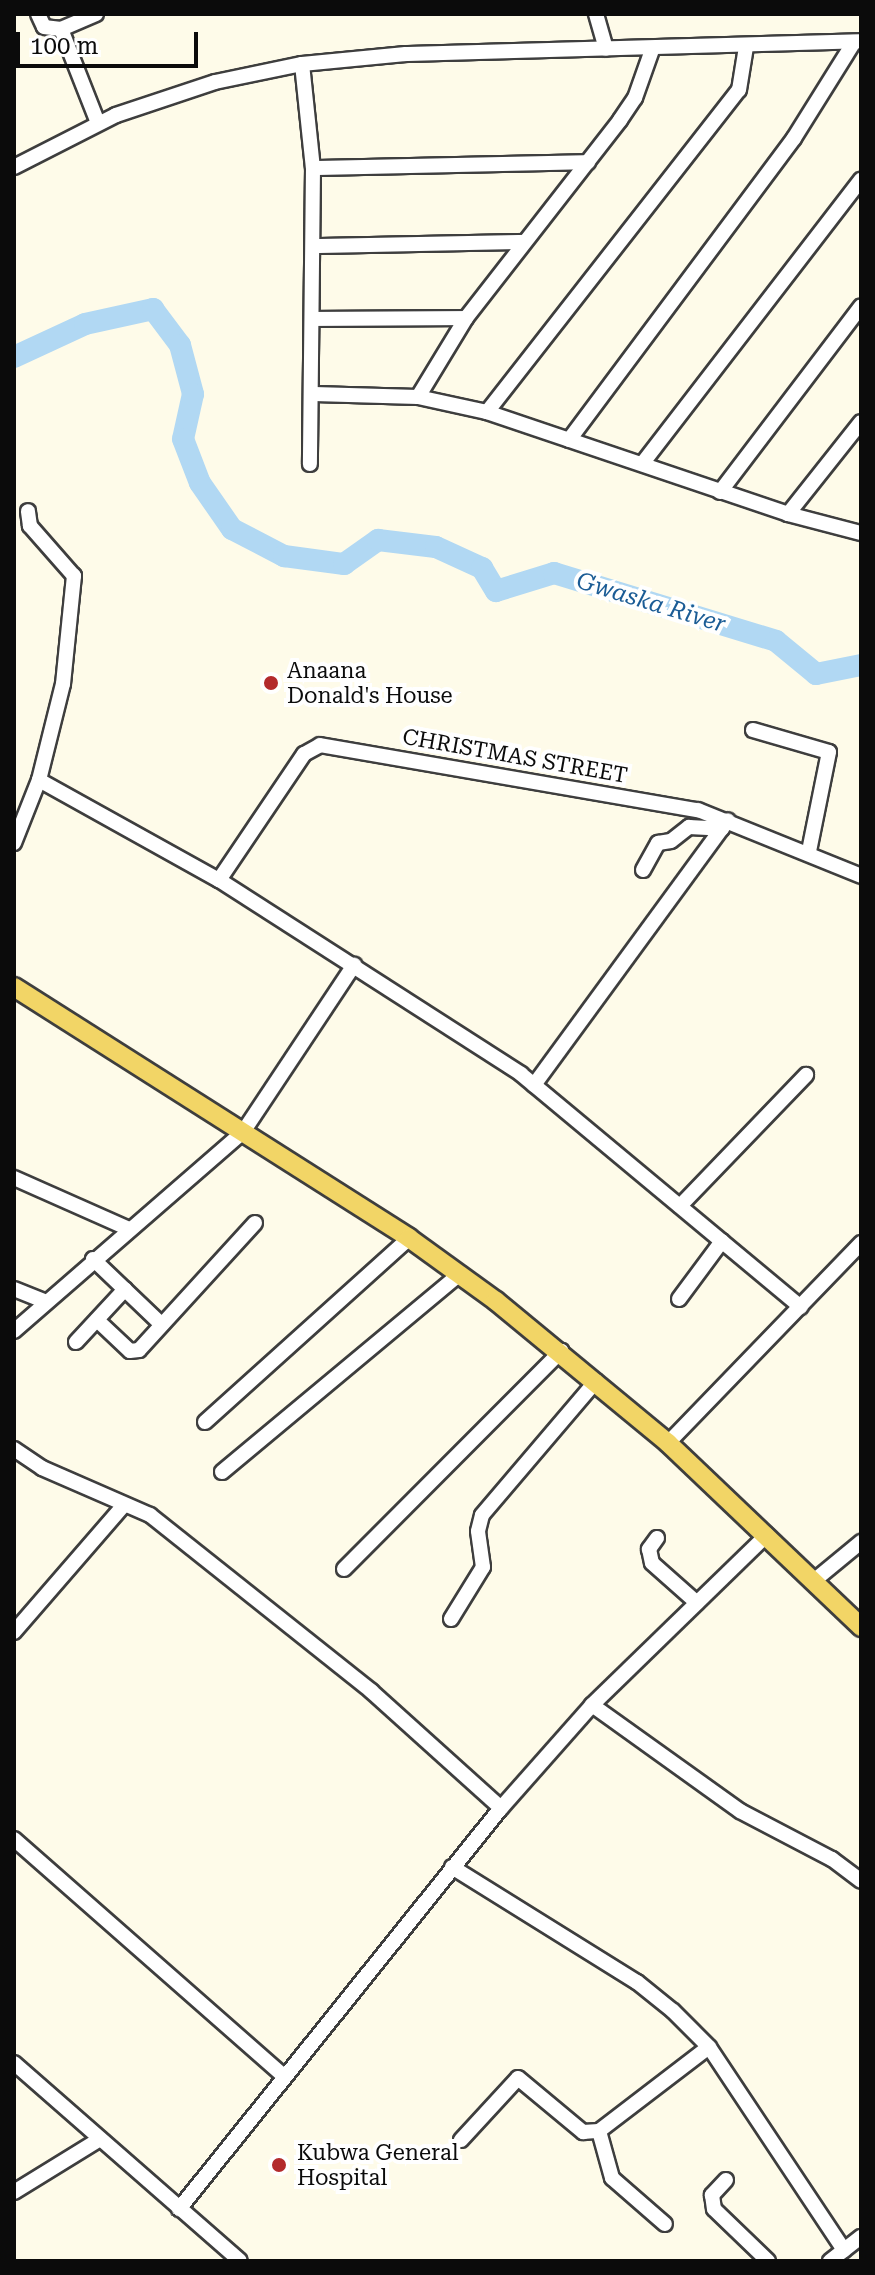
<!DOCTYPE html>
<style>
body{margin:0}
#map{position:relative;width:875px;height:2275px;overflow:hidden;background:#fefbe9;font-family:"Roboto Serif",serif}
div>[style]{position:absolute}
.river>*{height:22px;margin:-11px;padding:0 11px;transform-origin:11px;border-radius:11px;background:#b1d8f3}
.roads{filter:drop-shadow(2px 0 #3e3e3e) drop-shadow(-2px 0 #3e3e3e) drop-shadow(0 2px #3e3e3e) drop-shadow(0 -2px #3e3e3e)}
.minor>*{height:14px;margin:-7px;padding:0 7px;transform-origin:7px;border-radius:7px;background:#fff}
.major>*{height:18px;margin:-9px;padding:0 9px;transform-origin:9px;border-radius:9px;background:#f2d566}
.dots>*{width:22px;height:22px;translate:-50% -50%;box-sizing:border-box;border:4px solid #fff;border-radius:50%}
span{translate:-50% -50%;white-space:nowrap;text-align:center;line-height:1.15;-webkit-text-stroke:8px #fff;paint-order:stroke}
.poi-label{font-size:22px;color:#0b0b0b}
.left{translate:0 -50%;text-align:left}
.street-label{font-size:22px;color:#0b0b0b}
.water-label{font-size:24px;color:#1b5c95;font-style:italic}
.frame{position:absolute;inset:0;border:16px solid #0b0b0b;pointer-events:none}
.scale{position:absolute;left:16px;top:32px;width:182px;height:36px;box-sizing:border-box;border:4px solid #0b0b0b;border-top:0;padding-left:10px;font-size:24px;line-height:28px;white-space:nowrap;color:#0b0b0b;-webkit-text-stroke:6px #fff;paint-order:stroke}
</style>
<div id="map">
<div class="river">
<div style="left:14px;top:357px;width:78px;rotate:-24.9deg"></div>
<div style="left:85px;top:324px;width:70px;rotate:-12.4deg"></div>
<div style="left:153px;top:309px;width:45px;rotate:53.1deg"></div>
<div style="left:180px;top:345px;width:51px;rotate:75.1deg"></div>
<div style="left:193px;top:394px;width:46px;rotate:102.5deg"></div>
<div style="left:183px;top:439px;width:47px;rotate:68.9deg"></div>
<div style="left:200px;top:483px;width:56px;rotate:55.2deg"></div>
<div style="left:232px;top:529px;width:59px;rotate:27.4deg"></div>
<div style="left:284px;top:556px;width:61px;rotate:7.6deg"></div>
<div style="left:344px;top:564px;width:42px;rotate:-35.2deg"></div>
<div style="left:378px;top:540px;width:58px;rotate:6.9deg"></div>
<div style="left:436px;top:547px;width:51px;rotate:24.5deg"></div>
<div style="left:482px;top:568px;width:27px;rotate:59deg"></div>
<div style="left:496px;top:591px;width:61px;rotate:-17.2deg"></div>
<div style="left:554px;top:573px;width:232px;rotate:17deg"></div>
<div style="left:776px;top:641px;width:52px;rotate:39.5deg"></div>
<div style="left:816px;top:674px;width:46px;rotate:-11.3deg"></div>
</div>
<div class="roads">
<div class="minor">
<div style="left:38px;top:14px;width:14px;rotate:65deg"></div>
<div style="left:44px;top:27px;width:17px;rotate:7deg"></div>
<div style="left:61px;top:29px;width:38px;rotate:-23deg"></div>
<div style="left:596px;top:14px;width:36px;rotate:74deg"></div>
<div style="left:61px;top:29px;width:101px;rotate:68.5deg"></div>
<div style="left:302px;top:64px;width:105px;rotate:84deg"></div>
<div style="left:313px;top:168px;width:296px;rotate:90.6deg"></div>
<div style="left:14px;top:167px;width:114px;rotate:-27deg"></div>
<div style="left:116px;top:115px;width:104px;rotate:-18.4deg"></div>
<div style="left:215px;top:82px;width:89px;rotate:-11.7deg"></div>
<div style="left:302px;top:64px;width:104px;rotate:-5.5deg"></div>
<div style="left:406px;top:54px;width:455px;rotate:-1.6deg"></div>
<div style="left:313px;top:168px;width:275px;rotate:-1.2deg"></div>
<div style="left:314px;top:246px;width:210px;rotate:-1.1deg"></div>
<div style="left:314px;top:319px;width:152px;rotate:-0.4deg"></div>
<div style="left:314px;top:394px;width:104px;rotate:1.7deg"></div>
<div style="left:418px;top:397px;width:71px;rotate:12.3deg"></div>
<div style="left:487px;top:412px;width:318px;rotate:18.7deg"></div>
<div style="left:788px;top:514px;width:75px;rotate:14.6deg"></div>
<div style="left:418px;top:397px;width:92px;rotate:-58.7deg"></div>
<div style="left:466px;top:318px;width:251px;rotate:-52.1deg"></div>
<div style="left:620px;top:120px;width:27px;rotate:-56deg"></div>
<div style="left:635px;top:98px;width:51px;rotate:-70.5deg"></div>
<div style="left:487px;top:412px;width:409px;rotate:-52deg"></div>
<div style="left:739px;top:90px;width:44px;rotate:-80.8deg"></div>
<div style="left:569px;top:440px;width:377px;rotate:-53.3deg"></div>
<div style="left:794px;top:138px;width:113px;rotate:-58deg"></div>
<div style="left:642px;top:464px;width:359px;rotate:-52.4deg"></div>
<div style="left:720px;top:492px;width:233px;rotate:-52.8deg"></div>
<div style="left:788px;top:514px;width:117px;rotate:-51.6deg"></div>
<div style="left:753px;top:730px;width:79px;rotate:16.1deg"></div>
<div style="left:829px;top:752px;width:101px;rotate:101.4deg"></div>
<div style="left:39px;top:780px;width:206px;rotate:29.1deg"></div>
<div style="left:219px;top:880px;width:359px;rotate:32.7deg"></div>
<div style="left:521px;top:1074px;width:364px;rotate:39.8deg"></div>
<div style="left:14px;top:843px;width:68px;rotate:-68.4deg"></div>
<div style="left:39px;top:780px;width:99px;rotate:-76deg"></div>
<div style="left:63px;top:684px;width:109px;rotate:-84.2deg"></div>
<div style="left:74px;top:576px;width:67px;rotate:-131.3deg"></div>
<div style="left:30px;top:526px;width:15px;rotate:-98deg"></div>
<div style="left:643px;top:870px;width:31px;rotate:-61deg"></div>
<div style="left:658px;top:843px;width:13px;rotate:-9deg"></div>
<div style="left:671px;top:841px;width:23px;rotate:-38deg"></div>
<div style="left:689px;top:827px;width:33px;rotate:3deg"></div>
<div style="left:219px;top:880px;width:152px;rotate:-56deg"></div>
<div style="left:304px;top:754px;width:18px;rotate:-29deg"></div>
<div style="left:320px;top:745px;width:384px;rotate:9.8deg"></div>
<div style="left:698px;top:810px;width:176px;rotate:22deg"></div>
<div style="left:534px;top:1085px;width:328px;rotate:-53.8deg"></div>
<div style="left:14px;top:1178px;width:126px;rotate:23.9deg"></div>
<div style="left:680px;top:1206px;width:182px;rotate:-46.1deg"></div>
<div style="left:93px;top:1259px;width:95px;rotate:43.7deg"></div>
<div style="left:14px;top:1289px;width:31px;rotate:22deg"></div>
<div style="left:679px;top:1299px;width:72px;rotate:-53.4deg"></div>
<div style="left:97px;top:1320px;width:45px;rotate:43.2deg"></div>
<div style="left:130px;top:1351px;width:9px;rotate:-6deg"></div>
<div style="left:139px;top:1350px;width:172px;rotate:-47.6deg"></div>
<div style="left:14px;top:1331px;width:303px;rotate:-41deg"></div>
<div style="left:243px;top:1132px;width:201px;rotate:-56.4deg"></div>
<div style="left:76px;top:1342px;width:72px;rotate:-47.2deg"></div>
<div style="left:205px;top:1422px;width:275px;rotate:-42deg"></div>
<div style="left:668px;top:1443px;width:278px;rotate:-46deg"></div>
<div style="left:14px;top:1449px;width:34px;rotate:34deg"></div>
<div style="left:42px;top:1468px;width:118px;rotate:23.5deg"></div>
<div style="left:150px;top:1515px;width:283px;rotate:38.5deg"></div>
<div style="left:371px;top:1691px;width:175px;rotate:42deg"></div>
<div style="left:222px;top:1472px;width:310px;rotate:-39.8deg"></div>
<div style="left:657px;top:1538px;width:14px;rotate:126deg"></div>
<div style="left:649px;top:1549px;width:14px;rotate:78deg"></div>
<div style="left:652px;top:1563px;width:60px;rotate:41.6deg"></div>
<div style="left:344px;top:1569px;width:308px;rotate:-45.1deg"></div>
<div style="left:815px;top:1580px;width:60px;rotate:-39.6deg"></div>
<div style="left:451px;top:1619px;width:61px;rotate:-58.4deg"></div>
<div style="left:483px;top:1567px;width:36px;rotate:-98deg"></div>
<div style="left:478px;top:1531px;width:16px;rotate:-76deg"></div>
<div style="left:482px;top:1515px;width:176px;rotate:-49.6deg"></div>
<div style="left:14px;top:1632px;width:168px;rotate:-49.1deg"></div>
<div style="left:592px;top:1705px;width:182px;rotate:35.6deg"></div>
<div style="left:740px;top:1811px;width:104px;rotate:27.6deg"></div>
<div style="left:832px;top:1859px;width:36px;rotate:37deg"></div>
<div style="left:14px;top:1839px;width:359px;rotate:41.3deg"></div>
<div style="left:452px;top:1867px;width:218px;rotate:31.9deg"></div>
<div style="left:637px;top:1982px;width:46px;rotate:38.9deg"></div>
<div style="left:673px;top:2011px;width:51px;rotate:45deg"></div>
<div style="left:709px;top:2047px;width:244px;rotate:56.4deg"></div>
<div style="left:14px;top:2063px;width:300px;rotate:41.2deg"></div>
<div style="left:599px;top:2131px;width:49px;rotate:74.5deg"></div>
<div style="left:612px;top:2178px;width:70px;rotate:41deg"></div>
<div style="left:461px;top:2140px;width:84px;rotate:-47.4deg"></div>
<div style="left:518px;top:2078px;width:85px;rotate:39.7deg"></div>
<div style="left:583px;top:2132px;width:16px;rotate:-4deg"></div>
<div style="left:599px;top:2131px;width:138px;rotate:-37.4deg"></div>
<div style="left:726px;top:2180px;width:21px;rotate:133deg"></div>
<div style="left:712px;top:2195px;width:14px;rotate:82deg"></div>
<div style="left:714px;top:2209px;width:75px;rotate:43.9deg"></div>
<div style="left:14px;top:2192px;width:101px;rotate:-31.6deg"></div>
<div style="left:179px;top:2209px;width:514px;rotate:-51.24deg"></div>
<div style="left:501px;top:1808px;width:137px;rotate:-48.5deg"></div>
<div style="left:592px;top:1705px;width:244px;rotate:-44.2deg"></div>
<div style="left:830px;top:2261px;width:39px;rotate:-38deg"></div>
</div>
<div class="major">
<div style="left:14px;top:987px;width:468px;rotate:32.4deg"></div>
<div style="left:409px;top:1238px;width:107px;rotate:35.9deg"></div>
<div style="left:496px;top:1301px;width:223px;rotate:39.5deg"></div>
<div style="left:668px;top:1443px;width:267px;rotate:43.6deg"></div>
</div>
</div>
<div class="dots">
<div style="left:271px;top:683px;background:#b32a2c"></div>
<div style="left:279px;top:2165px;background:#b32a2c"></div>
</div>
<div class="poi-label">
<span class="left" style="left:287px;top:683px">Anaana<br>Donald's House</span>
<span class="left" style="left:297px;top:2165px">Kubwa General<br>Hospital</span>
</div>
<div class="street-label">
<span style="left:515px;top:756px;rotate:10deg">CHRISTMAS STREET</span>
</div>
<div class="water-label">
<span style="left:651px;top:603px;rotate:17deg">Gwaska River</span>
</div>
<div class="frame"></div>
<div class="scale">100 m</div>
</div>
